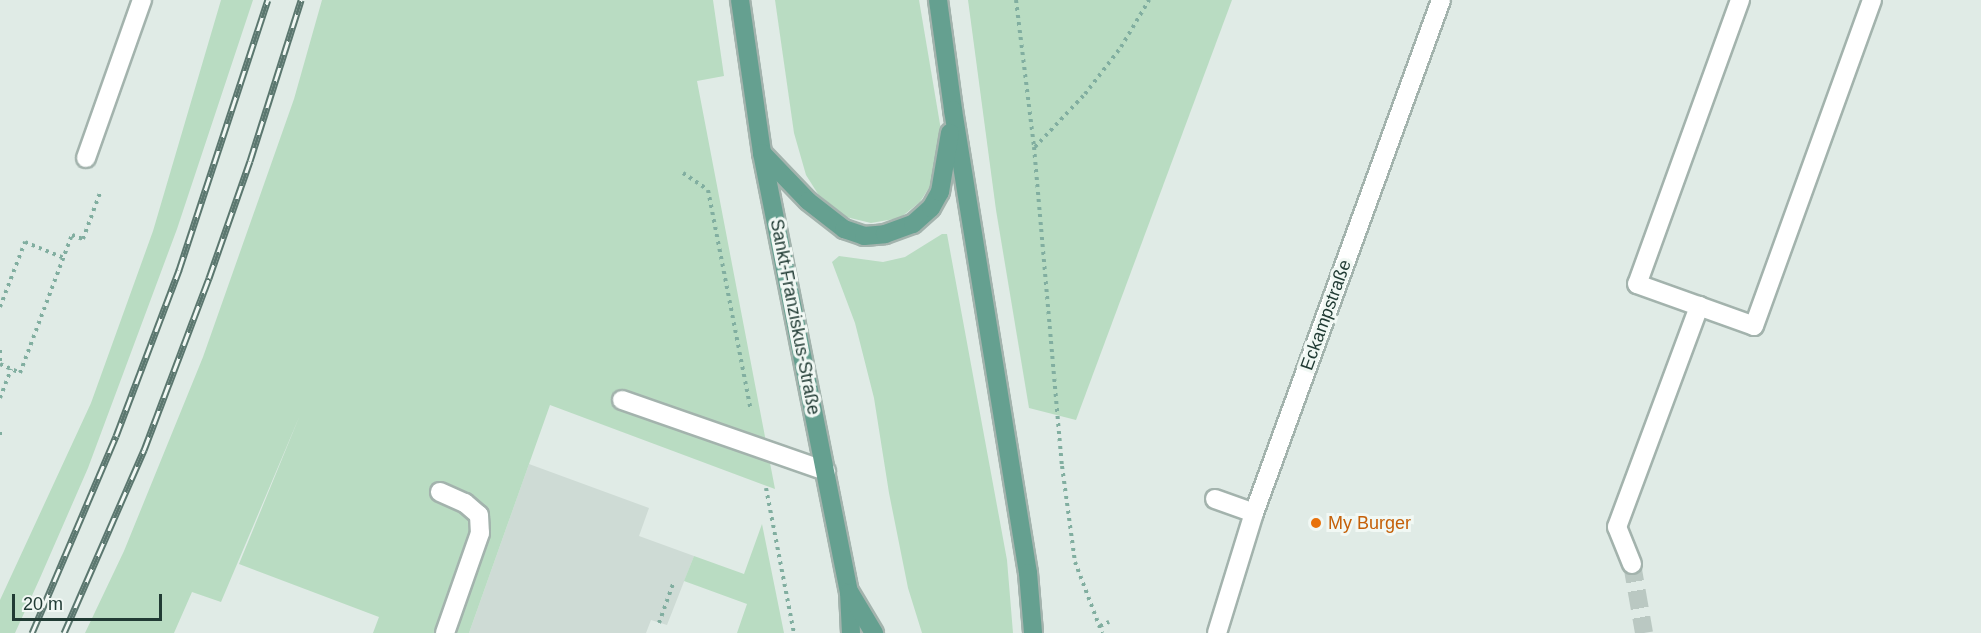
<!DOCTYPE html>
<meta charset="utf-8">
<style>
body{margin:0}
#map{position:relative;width:1981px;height:633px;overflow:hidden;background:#e0ebe6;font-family:Arial,sans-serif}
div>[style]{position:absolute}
.built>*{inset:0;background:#cedbd5}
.green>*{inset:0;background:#b9dcc2}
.minor-tunnel>*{height:18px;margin-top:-9px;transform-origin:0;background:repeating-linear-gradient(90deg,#bac8c2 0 18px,transparent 0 27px)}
.path>*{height:4px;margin-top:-2px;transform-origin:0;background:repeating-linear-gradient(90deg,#81aea0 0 3px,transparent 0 7.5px)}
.roads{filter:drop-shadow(2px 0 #a3b3ad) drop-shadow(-2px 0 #a3b3ad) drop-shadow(0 2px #a3b3ad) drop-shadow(0 -2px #a3b3ad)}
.minor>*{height:18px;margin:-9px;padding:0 9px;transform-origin:9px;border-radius:9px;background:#fff}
.major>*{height:18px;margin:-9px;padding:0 9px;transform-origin:9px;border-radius:9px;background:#65a090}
.rail>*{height:7px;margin-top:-3.5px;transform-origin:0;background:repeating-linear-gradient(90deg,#f1f8f4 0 14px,#5b776f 0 28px);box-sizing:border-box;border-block:2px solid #5b776f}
.dots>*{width:16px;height:16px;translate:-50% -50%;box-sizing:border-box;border:3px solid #f1f8f4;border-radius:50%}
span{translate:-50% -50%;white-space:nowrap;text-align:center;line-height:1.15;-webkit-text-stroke:6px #f1f8f4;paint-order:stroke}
.street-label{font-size:18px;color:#213b34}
.food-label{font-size:18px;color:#c56008}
.left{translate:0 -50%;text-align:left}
.scale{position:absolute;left:12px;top:594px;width:150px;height:27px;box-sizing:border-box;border:3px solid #213b34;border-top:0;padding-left:8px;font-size:18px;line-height:21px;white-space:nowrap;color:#213b34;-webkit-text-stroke:4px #f1f8f4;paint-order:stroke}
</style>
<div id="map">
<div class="built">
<div style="clip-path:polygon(529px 464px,649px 508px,639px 536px,694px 556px,667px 625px,651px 620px,646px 633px,469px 633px)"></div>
</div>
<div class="green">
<div style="clip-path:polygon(221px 0,253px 0,177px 229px,88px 468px,40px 578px,15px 633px,0 633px,0 600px,91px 403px,153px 231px)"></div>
<div style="clip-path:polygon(322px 0,713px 0,724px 76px,697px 81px,775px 489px,550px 405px,469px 633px,373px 633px,379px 617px,239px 564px,300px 415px,221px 602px,192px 592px,174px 633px,85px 633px,124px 551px,203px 357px,294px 99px)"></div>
<div style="clip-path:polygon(775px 0,919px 0,942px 136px,939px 172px,920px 202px,900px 218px,871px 223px,846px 217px,818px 194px,806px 175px,794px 133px)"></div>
<div style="clip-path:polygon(968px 0,1232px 0,1076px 420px,1029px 408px,996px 210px)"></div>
<div style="clip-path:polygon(942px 234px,947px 234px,1007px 560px,1013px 633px,922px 633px,908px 588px,889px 493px,874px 398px,855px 323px,832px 262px,839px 256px,883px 262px,905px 257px)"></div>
<div style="clip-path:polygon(762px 524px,784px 633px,737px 633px,747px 604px,684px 581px,694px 556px,744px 574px)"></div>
</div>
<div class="minor-tunnel">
<div style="left:1632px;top:564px;width:70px;rotate:80.1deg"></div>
</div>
<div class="path">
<div style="left:1016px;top:0;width:148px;rotate:83deg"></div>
<div style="left:1034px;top:147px;width:320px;rotate:85deg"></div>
<div style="left:1062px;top:466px;width:97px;rotate:82.3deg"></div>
<div style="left:1075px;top:562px;width:76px;rotate:69.2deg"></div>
<div style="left:1035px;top:147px;width:73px;rotate:-46.7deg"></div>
<div style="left:1085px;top:94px;width:59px;rotate:-52.5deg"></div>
<div style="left:1121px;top:47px;width:55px;rotate:-59.2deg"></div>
<div style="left:683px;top:173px;width:30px;rotate:34deg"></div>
<div style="left:708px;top:190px;width:221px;rotate:79deg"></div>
<div style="left:0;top:307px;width:70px;rotate:-69deg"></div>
<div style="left:25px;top:242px;width:42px;rotate:22.3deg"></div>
<div style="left:0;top:350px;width:14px;rotate:90deg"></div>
<div style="left:0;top:364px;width:22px;rotate:24deg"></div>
<div style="left:20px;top:373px;width:147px;rotate:-69.4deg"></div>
<div style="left:72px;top:235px;width:12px;rotate:20deg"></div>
<div style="left:83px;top:239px;width:52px;rotate:-69.8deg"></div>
<div style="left:0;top:398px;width:31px;rotate:-69deg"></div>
<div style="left:0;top:432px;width:6px;rotate:90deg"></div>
<div style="left:766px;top:488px;width:148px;rotate:79.1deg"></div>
<div style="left:659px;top:623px;width:41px;rotate:-70.3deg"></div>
<div style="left:1100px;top:626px;width:10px;rotate:-24deg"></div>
</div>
<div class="roads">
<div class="minor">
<div style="left:1740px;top:0;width:302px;rotate:109.9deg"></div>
<div style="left:1637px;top:284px;width:124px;rotate:19.7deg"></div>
<div style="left:1754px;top:326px;width:347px;rotate:-70.1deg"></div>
<div style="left:86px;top:158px;width:168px;rotate:-70.5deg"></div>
<div style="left:622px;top:400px;width:216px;rotate:19.2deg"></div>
<div style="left:440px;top:492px;width:27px;rotate:24deg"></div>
<div style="left:465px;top:503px;width:18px;rotate:41deg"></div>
<div style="left:479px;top:515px;width:18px;rotate:87deg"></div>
<div style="left:480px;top:533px;width:106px;rotate:109.3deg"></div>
<div style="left:1215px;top:499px;width:41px;rotate:19.7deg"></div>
<div style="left:1632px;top:564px;width:40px;rotate:-112deg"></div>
<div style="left:1617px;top:527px;width:236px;rotate:-69.6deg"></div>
<div style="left:1217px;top:633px;width:126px;rotate:-72.9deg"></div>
<div style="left:1254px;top:513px;width:546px;rotate:-69.97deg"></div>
</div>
<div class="major">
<div style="left:740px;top:0;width:155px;rotate:81.8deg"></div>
<div style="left:762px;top:153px;width:448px;rotate:78.8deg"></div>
<div style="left:849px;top:592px;width:41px;rotate:87.2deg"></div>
<div style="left:938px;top:0;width:111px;rotate:82.2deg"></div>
<div style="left:953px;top:110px;width:469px;rotate:80.8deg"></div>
<div style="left:1028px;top:573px;width:60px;rotate:85.2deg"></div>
<div style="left:762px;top:153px;width:66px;rotate:46.2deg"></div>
<div style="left:808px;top:201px;width:46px;rotate:37.9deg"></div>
<div style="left:844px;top:229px;width:21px;rotate:19deg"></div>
<div style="left:864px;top:236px;width:21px;rotate:-5deg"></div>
<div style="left:885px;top:234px;width:30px;rotate:-20deg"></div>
<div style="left:913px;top:224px;width:24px;rotate:-42deg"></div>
<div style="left:931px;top:208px;width:18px;rotate:-61deg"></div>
<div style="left:940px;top:192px;width:60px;rotate:-80.4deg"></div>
<div style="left:850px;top:593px;width:47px;rotate:59deg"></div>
</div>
</div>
<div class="rail">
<div style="left:32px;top:633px;width:214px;rotate:-66.9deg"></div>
<div style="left:116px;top:436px;width:178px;rotate:-69.2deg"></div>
<div style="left:179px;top:270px;width:284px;rotate:-71.8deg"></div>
<div style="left:64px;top:633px;width:200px;rotate:-66.4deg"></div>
<div style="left:144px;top:450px;width:184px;rotate:-69.3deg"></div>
<div style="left:209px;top:278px;width:124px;rotate:-70.7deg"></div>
<div style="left:250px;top:161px;width:169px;rotate:-72.4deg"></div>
</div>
<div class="dots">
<div style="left:1316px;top:523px;background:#e8710a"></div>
</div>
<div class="street-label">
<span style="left:1326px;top:315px;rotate:-70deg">Eckampstraße</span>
<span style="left:795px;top:317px;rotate:79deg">Sankt-Franziskus-Straße</span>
</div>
<div class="food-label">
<span class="left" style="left:1328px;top:523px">My Burger</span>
</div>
<div class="scale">20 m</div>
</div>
